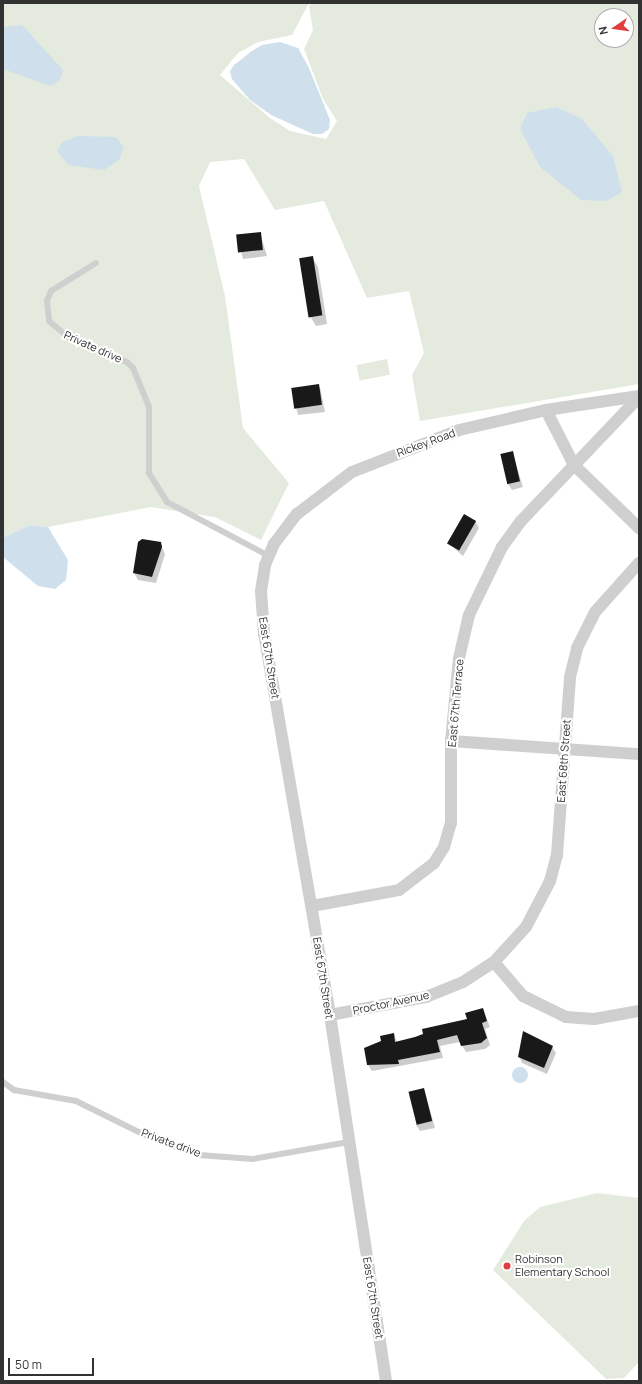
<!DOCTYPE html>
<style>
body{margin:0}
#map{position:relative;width:642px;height:1384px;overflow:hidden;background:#fff;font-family:Manrope,sans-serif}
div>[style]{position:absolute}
.green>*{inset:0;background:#e4ebde;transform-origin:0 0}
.water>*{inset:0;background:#cfdfec}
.round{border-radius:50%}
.shadow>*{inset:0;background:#0003}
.building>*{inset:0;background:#191919;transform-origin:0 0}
.service>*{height:6px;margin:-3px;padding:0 3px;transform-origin:3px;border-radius:3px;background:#cfcfcf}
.minor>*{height:12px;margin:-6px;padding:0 6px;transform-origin:6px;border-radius:6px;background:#cfcfcf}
.dots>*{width:11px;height:11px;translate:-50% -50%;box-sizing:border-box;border:2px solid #fff;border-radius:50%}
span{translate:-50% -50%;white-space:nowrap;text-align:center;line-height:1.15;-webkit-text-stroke:4px #fff;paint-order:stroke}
.street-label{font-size:11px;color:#323232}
.poi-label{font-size:11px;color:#323232}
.left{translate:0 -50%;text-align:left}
.frame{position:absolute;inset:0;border:4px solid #323232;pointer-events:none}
.north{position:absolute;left:594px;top:8px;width:40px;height:40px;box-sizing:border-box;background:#fff;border:1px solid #adadad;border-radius:50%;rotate:257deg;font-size:11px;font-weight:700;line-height:16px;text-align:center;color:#323232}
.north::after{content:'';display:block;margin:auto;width:14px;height:18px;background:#e03e3e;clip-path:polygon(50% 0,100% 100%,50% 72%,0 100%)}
.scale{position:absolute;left:8px;top:1358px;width:86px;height:18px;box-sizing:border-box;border:2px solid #323232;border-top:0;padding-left:5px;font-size:12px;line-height:14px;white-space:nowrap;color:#323232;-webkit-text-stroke:3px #fff;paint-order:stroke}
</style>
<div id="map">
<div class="green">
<div style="clip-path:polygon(evenodd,3px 3px,311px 3px,308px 5px,292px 35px,258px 42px,238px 53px,220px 75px,270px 118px,290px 131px,326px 139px,337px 121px,323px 99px,304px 49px,313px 30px,309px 6px,312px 3px,639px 3px,639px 384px,420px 421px,412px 375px,424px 353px,409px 291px,367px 298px,324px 201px,275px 210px,244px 159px,210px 162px,199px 186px,225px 296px,243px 428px,289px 483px,261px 540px,215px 517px,151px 507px,48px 527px,30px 525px,3px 538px,3px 3px,602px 16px,626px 16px,626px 40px,602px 40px,602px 16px)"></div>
<div style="left:387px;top:359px;width:16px;height:31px;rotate:79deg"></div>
<div style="clip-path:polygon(597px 1193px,639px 1198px,639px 1362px,624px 1378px,606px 1379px,493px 1270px,524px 1221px,540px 1207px)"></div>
</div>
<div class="water">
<div style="clip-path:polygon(22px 25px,63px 70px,60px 80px,50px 86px,3px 69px,3px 27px)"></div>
<div style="clip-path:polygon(280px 42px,298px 48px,309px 68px,330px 120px,329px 129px,322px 134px,313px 134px,271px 115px,250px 100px,232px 79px,230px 71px,234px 65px,252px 51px,262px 45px)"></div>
<div style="clip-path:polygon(556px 107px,582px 119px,613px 156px,622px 192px,607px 201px,581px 200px,540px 167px,520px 129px,527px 113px)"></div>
<div style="clip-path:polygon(78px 136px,116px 137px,124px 148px,119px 160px,104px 170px,68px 165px,57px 151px,62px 142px)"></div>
<div style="clip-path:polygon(30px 525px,48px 527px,68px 560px,66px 580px,55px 589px,38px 586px,3px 557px,3px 538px)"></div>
<div class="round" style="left:512px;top:1067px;width:16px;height:16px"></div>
</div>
<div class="shadow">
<div style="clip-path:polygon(260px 233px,267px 256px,243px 259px,237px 236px)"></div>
<div style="clip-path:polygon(312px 257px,318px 267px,327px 324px,316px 326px,310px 316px,301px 259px)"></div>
<div style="clip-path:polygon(320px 387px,325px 412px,298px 415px,292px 390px)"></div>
<div style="clip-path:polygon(512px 452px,523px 487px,512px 490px,508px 484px)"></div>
<div style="clip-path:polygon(475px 521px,479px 528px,463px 556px,448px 543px)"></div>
<div style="clip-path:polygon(160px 543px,165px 554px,156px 583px,138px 580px,134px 573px)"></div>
<div style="clip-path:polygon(483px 1009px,490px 1027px,485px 1029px,490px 1045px,485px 1049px,466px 1052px,460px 1042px,440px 1046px,443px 1058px,372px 1071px,368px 1065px,382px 1041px,394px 1034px,397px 1042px,416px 1038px,468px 1019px)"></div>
<div style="clip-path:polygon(552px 1047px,556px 1053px,547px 1074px,522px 1063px,519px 1056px)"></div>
<div style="clip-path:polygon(424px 1089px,435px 1128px,420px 1131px,416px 1125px)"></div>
</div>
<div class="building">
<div style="left:261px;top:232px;width:18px;height:25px;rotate:84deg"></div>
<div style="left:313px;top:256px;width:60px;height:14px;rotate:81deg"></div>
<div style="left:319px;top:384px;width:21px;height:28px;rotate:82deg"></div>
<div style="left:513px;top:451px;width:31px;height:13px;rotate:77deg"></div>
<div style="left:464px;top:514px;width:14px;height:34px;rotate:30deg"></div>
<div style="clip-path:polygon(142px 539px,161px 542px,162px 547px,152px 577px,133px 573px,138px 542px)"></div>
<div style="clip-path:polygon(483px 1008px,487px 1021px,482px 1023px,487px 1038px,481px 1043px,461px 1046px,457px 1035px,437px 1040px,440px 1052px,398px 1060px,399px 1064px,367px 1065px,364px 1048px,381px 1041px,380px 1036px,394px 1033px,395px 1042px,415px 1037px,423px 1034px,422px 1029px,467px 1019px,465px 1013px)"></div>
<div style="clip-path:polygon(523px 1031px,553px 1046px,544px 1068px,518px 1057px)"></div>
<div style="left:424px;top:1088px;width:34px;height:16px;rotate:76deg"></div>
</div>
<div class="service">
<div style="left:96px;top:263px;width:53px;rotate:148.1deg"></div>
<div style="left:51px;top:291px;width:11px;rotate:112deg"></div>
<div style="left:47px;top:301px;width:20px;rotate:84deg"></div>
<div style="left:49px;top:321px;width:30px;rotate:40deg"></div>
<div style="left:72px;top:340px;width:59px;rotate:21.8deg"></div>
<div style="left:127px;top:362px;width:8px;rotate:45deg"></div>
<div style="left:133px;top:368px;width:42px;rotate:67.7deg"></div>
<div style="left:149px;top:407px;width:66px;rotate:90deg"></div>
<div style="left:149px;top:473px;width:34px;rotate:58deg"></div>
<div style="left:167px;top:502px;width:115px;rotate:27.9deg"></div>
<div style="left:3px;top:1082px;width:14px;rotate:36deg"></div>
<div style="left:14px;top:1090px;width:63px;rotate:10.1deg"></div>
<div style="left:76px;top:1101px;width:84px;rotate:26.3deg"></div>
<div style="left:151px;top:1138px;width:51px;rotate:19.5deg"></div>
<div style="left:199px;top:1155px;width:54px;rotate:4.2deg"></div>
<div style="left:253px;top:1159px;width:97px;rotate:-10.1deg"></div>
</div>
<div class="minor">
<div style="left:546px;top:410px;width:62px;rotate:63deg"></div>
<div style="left:574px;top:465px;width:91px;rotate:44.1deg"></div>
<div style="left:451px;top:741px;width:188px;rotate:4deg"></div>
<div style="left:312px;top:906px;width:88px;rotate:-10.4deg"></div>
<div style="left:399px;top:890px;width:44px;rotate:-37.6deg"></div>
<div style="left:434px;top:863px;width:19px;rotate:-58deg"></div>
<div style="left:444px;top:847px;width:25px;rotate:-74deg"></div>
<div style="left:451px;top:823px;width:82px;rotate:-90deg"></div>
<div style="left:451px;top:741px;width:83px;rotate:-84.5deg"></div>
<div style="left:459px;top:658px;width:44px;rotate:-76.9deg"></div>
<div style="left:469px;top:615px;width:76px;rotate:-64.1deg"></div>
<div style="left:502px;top:547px;width:32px;rotate:-54deg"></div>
<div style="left:521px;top:521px;width:171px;rotate:-46.4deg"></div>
<div style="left:494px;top:962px;width:47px;rotate:-47.6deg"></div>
<div style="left:526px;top:927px;width:52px;rotate:-62.4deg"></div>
<div style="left:550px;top:881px;width:27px;rotate:-75deg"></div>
<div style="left:557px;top:855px;width:178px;rotate:-85.8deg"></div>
<div style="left:570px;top:677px;width:30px;rotate:-76deg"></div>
<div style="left:577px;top:648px;width:40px;rotate:-63.4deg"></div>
<div style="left:595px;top:612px;width:66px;rotate:-48.1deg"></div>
<div style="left:330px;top:1015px;width:98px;rotate:-10.6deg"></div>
<div style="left:426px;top:997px;width:40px;rotate:-22deg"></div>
<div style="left:463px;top:982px;width:37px;rotate:-33deg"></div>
<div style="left:494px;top:962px;width:45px;rotate:49.5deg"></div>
<div style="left:523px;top:996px;width:48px;rotate:26deg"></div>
<div style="left:566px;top:1017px;width:28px;rotate:4deg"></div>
<div style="left:594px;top:1019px;width:46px;rotate:-10.1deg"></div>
<div style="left:386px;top:1381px;width:370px;rotate:-98.7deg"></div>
<div style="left:330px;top:1015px;width:388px;rotate:-99.8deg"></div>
<div style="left:264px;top:633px;width:42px;rotate:-94.1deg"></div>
<div style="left:261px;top:591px;width:26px;rotate:-81deg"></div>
<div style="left:265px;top:565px;width:23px;rotate:-67deg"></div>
<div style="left:274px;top:544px;width:38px;rotate:-53deg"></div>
<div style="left:297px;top:514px;width:69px;rotate:-37.4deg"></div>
<div style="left:352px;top:472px;width:115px;rotate:-21.4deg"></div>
<div style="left:459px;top:430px;width:89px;rotate:-12.9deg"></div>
<div style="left:546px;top:410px;width:94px;rotate:-8.6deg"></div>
</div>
<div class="dots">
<div style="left:507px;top:1266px;background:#e03e3e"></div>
</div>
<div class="street-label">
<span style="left:93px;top:347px;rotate:24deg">Private drive</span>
<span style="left:426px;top:443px;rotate:-20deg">Rickey Road</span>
<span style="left:269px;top:658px;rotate:81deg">East 67th Street</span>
<span style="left:456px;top:703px;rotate:-85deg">East 67th Terrace</span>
<span style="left:564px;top:761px;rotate:-86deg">East 68th Street</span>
<span style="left:323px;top:978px;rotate:81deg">East 67th Street</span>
<span style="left:391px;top:1003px;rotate:-12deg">Proctor Avenue</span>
<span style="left:171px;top:1143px;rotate:20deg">Private drive</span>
<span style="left:373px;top:1298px;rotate:81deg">East 67th Street</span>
</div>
<div class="poi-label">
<span class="left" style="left:515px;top:1266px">Robinson<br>Elementary School</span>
</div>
<div class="frame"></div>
<div class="north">N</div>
<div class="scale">50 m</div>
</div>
